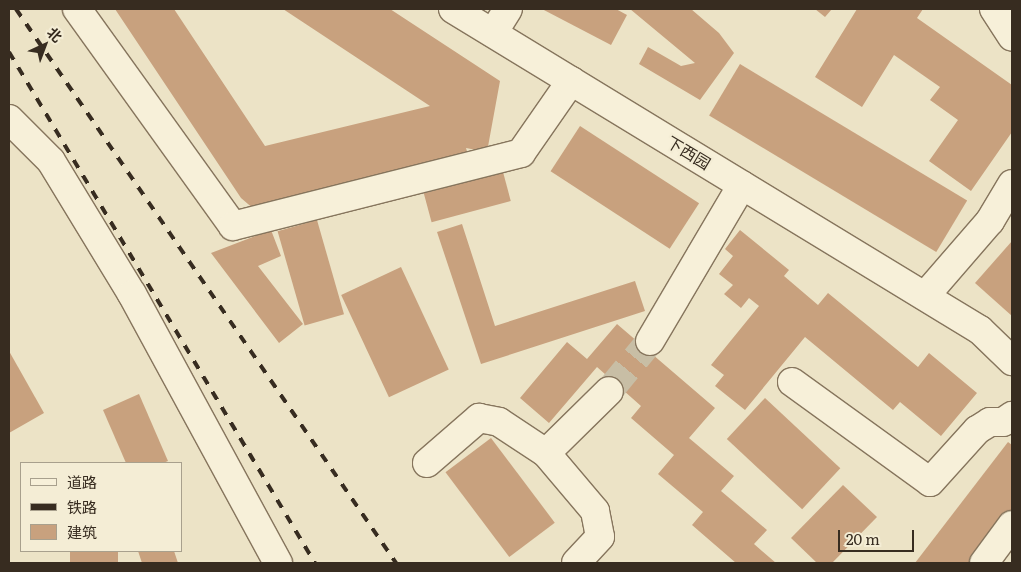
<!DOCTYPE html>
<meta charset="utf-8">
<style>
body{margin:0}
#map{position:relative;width:1021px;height:572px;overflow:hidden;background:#ece3c6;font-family:Literata,"Noto Sans SC",serif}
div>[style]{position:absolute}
.building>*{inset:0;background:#c8a17e;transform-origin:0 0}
.minor-tunnel>*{height:28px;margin-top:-14px;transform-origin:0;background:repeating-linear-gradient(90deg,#c8bea5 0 28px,transparent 0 42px)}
.roads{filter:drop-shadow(1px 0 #86755d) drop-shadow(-1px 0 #86755d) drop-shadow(0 1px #86755d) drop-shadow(0 -1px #86755d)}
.minor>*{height:28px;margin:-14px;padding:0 14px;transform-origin:14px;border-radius:14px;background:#f7f0d9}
.rail>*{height:4px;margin-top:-2px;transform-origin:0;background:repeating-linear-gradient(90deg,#372c20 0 9px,transparent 0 18px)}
span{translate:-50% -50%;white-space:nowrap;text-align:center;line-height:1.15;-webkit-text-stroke:4.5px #f4edd5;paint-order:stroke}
.street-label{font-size:16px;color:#372c20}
.frame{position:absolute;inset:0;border:10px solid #372c20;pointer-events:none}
.legend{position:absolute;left:20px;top:462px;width:162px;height:90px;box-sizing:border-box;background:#f4edd5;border:1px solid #a8a08d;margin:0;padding:6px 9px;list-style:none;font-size:15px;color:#372c20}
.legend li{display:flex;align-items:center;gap:10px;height:25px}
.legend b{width:25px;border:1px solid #a8a08d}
.north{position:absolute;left:20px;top:20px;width:50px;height:50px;-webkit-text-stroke:4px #f4edd5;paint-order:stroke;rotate:43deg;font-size:14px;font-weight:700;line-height:20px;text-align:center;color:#372c20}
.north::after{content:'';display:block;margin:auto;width:18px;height:22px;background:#372c20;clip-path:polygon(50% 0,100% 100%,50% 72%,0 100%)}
.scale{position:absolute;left:838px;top:530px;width:76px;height:22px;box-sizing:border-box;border:2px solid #372c20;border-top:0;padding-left:6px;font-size:15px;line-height:18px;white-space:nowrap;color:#372c20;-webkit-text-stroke:4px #f4edd5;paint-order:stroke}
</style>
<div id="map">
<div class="building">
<div style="clip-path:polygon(115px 9px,174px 9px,265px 146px,430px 106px,283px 9px,390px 9px,500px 81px,487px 152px,466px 148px,469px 158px,255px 210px,241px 198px)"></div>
<div style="clip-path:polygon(542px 9px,616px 9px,627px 15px,611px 45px)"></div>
<div style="clip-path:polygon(630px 9px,691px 9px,719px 33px,734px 53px,700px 100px,639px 64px,648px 47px,681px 66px,695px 63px)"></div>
<div style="clip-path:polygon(815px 9px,832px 9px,825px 17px)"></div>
<div style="clip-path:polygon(857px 9px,923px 9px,917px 18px,1012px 85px,1012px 132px,971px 191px,929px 161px,958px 120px,930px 100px,940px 87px,894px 55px,862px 107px,815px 77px)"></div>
<div style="left:740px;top:64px;width:265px;height:60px;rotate:31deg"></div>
<div style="left:580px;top:126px;width:142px;height:54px;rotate:33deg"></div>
<div style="left:503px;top:172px;width:30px;height:82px;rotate:75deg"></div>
<div style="left:317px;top:220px;width:98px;height:41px;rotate:74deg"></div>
<div style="clip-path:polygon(462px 224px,495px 326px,635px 281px,645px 311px,481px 364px,437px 232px)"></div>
<div style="clip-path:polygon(271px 230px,281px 256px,258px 266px,303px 324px,279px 343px,211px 253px)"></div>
<div style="clip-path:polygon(740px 230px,789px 270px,784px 276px,818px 305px,828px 293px,918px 367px,929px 353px,977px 393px,941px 436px,900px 402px,893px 410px,805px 337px,745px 410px,715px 386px,724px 375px,711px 365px,759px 306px,749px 298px,741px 308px,724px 294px,733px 285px,719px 274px,733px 256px,725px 249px)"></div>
<div style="clip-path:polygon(1012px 241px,1012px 316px,975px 283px)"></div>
<div style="left:401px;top:267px;width:113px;height:66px;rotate:65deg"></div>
<div style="clip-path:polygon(617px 324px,715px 408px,689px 438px,734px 476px,721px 491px,767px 530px,754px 544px,776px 563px,736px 563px,692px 525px,703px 512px,658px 474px,674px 455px,631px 418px,641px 406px,597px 367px,549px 423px,520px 398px,567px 342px,587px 359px)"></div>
<div style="clip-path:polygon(9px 351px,44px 413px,9px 433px)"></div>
<div style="clip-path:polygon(139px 394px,168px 461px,163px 463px,126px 463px,103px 410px)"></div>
<div style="left:765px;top:398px;width:103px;height:56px;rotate:43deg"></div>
<div style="left:491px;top:438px;width:106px;height:57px;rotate:53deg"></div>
<div style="clip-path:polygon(1008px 442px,1012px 445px,1012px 511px,972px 563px,915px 563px)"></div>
<div style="clip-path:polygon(843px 485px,877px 517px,832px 563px,817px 563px,791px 538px)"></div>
<div style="left:70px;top:551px;width:48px;height:13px"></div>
<div style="clip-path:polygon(138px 551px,174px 551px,178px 563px,142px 563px)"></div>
</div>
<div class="minor-tunnel">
<div style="left:609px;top:391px;width:65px;rotate:-50.6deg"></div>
</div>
<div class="roads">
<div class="minor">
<div style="left:77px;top:9px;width:267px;rotate:54.3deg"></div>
<div style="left:233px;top:226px;width:297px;rotate:-14.2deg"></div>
<div style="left:521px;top:153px;width:88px;rotate:-55.2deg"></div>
<div style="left:453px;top:9px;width:617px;rotate:31.35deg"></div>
<div style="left:980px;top:330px;width:45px;rotate:44.1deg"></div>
<div style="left:994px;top:9px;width:33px;rotate:57deg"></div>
<div style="left:493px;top:33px;width:28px;rotate:-58deg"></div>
<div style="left:9px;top:119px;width:59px;rotate:45deg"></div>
<div style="left:51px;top:161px;width:156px;rotate:58.7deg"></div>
<div style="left:132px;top:294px;width:306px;rotate:61.5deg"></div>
<div style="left:925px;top:296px;width:99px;rotate:-49.1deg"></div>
<div style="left:990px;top:221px;width:43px;rotate:-59.3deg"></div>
<div style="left:650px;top:341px;width:181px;rotate:-59.5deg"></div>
<div style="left:792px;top:382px;width:170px;rotate:35.9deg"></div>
<div style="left:930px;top:482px;width:70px;rotate:-47.9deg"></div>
<div style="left:977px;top:430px;width:15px;rotate:-32deg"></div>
<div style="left:990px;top:422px;width:13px"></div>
<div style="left:1003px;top:422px;width:11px;rotate:-34deg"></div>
<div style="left:546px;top:453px;width:88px;rotate:-44.5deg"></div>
<div style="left:427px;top:463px;width:69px;rotate:-40.9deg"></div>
<div style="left:479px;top:418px;width:20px;rotate:11deg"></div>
<div style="left:499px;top:422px;width:56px;rotate:33.4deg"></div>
<div style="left:546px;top:453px;width:76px;rotate:49.8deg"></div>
<div style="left:595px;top:511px;width:26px;rotate:79deg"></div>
<div style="left:600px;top:537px;width:35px;rotate:133deg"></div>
<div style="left:984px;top:563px;width:47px;rotate:-53.6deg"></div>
</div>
</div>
<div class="rail">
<div style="left:16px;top:9px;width:672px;rotate:55.55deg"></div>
<div style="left:9px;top:52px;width:596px;rotate:59.09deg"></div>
</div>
<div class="street-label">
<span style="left:689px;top:152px;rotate:31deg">下西园</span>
</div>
<div class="frame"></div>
<ul class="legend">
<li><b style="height:6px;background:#f7f0d9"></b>道路</li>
<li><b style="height:6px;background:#372c20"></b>铁路</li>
<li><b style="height:14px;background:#c8a17e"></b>建筑</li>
</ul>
<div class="north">北</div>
<div class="scale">20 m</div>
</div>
